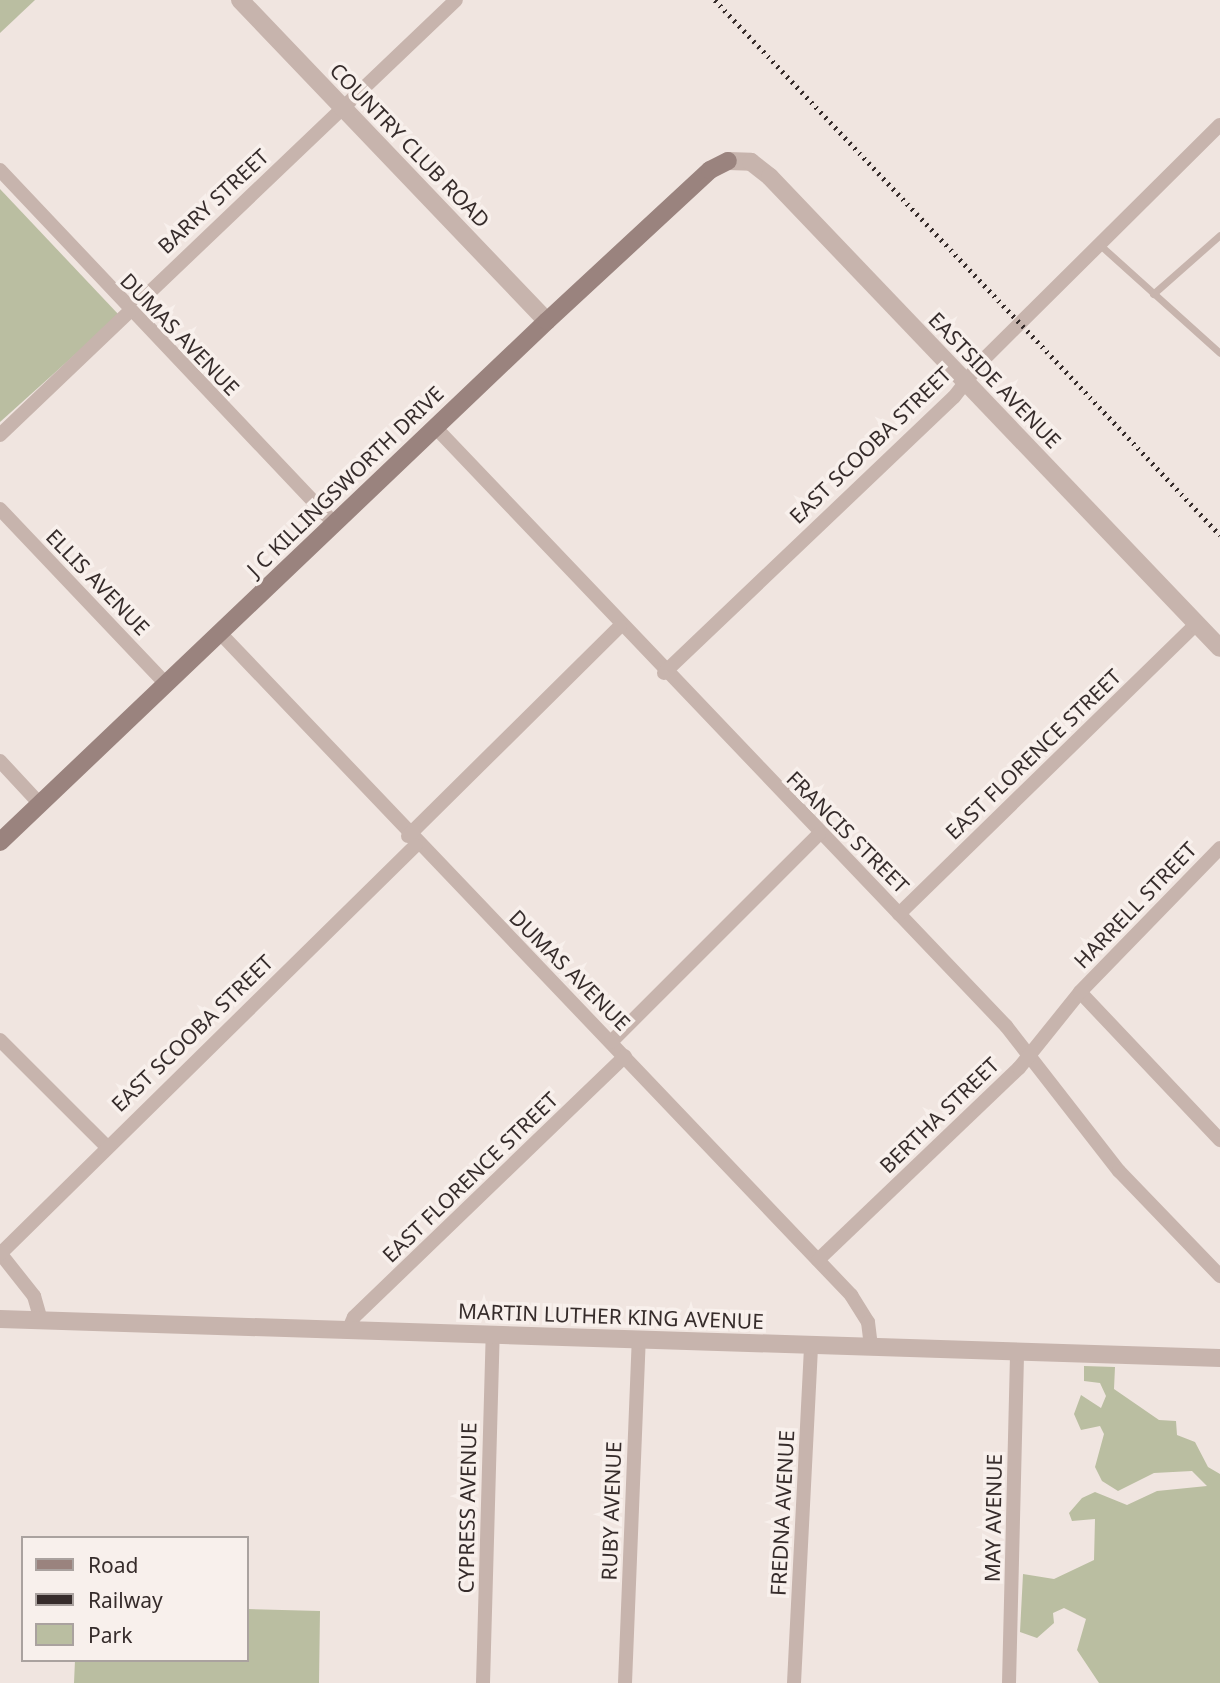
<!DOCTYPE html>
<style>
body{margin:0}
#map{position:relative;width:1220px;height:1683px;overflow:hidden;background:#f0e5e0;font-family:"Noto Sans",sans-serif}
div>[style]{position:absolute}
.green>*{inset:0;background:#babea1}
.service>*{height:7px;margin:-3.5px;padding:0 3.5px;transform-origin:3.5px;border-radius:3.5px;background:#c7b4ad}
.minor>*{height:14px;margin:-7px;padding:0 7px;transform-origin:7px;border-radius:7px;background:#c7b4ad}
.tertiary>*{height:18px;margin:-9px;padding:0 9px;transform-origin:9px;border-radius:9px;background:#c7b4ad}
.secondary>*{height:18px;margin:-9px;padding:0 9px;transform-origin:9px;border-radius:9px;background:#9a837e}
.rail>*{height:4.5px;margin-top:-2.25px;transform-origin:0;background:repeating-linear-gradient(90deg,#362c2b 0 2px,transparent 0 7px)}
span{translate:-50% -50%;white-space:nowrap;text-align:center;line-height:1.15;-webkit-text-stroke:7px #f8f0ec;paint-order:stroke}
.street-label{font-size:21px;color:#362c2b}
.legend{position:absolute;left:21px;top:1536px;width:228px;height:126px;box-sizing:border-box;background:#f8f0ec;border:2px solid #aaa29f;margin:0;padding:9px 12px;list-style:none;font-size:21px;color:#362c2b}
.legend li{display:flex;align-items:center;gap:14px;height:35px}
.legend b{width:35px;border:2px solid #aaa29f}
</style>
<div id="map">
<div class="green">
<div style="clip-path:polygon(0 0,35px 0,0 33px)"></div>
<div style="clip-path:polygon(0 189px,119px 315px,0 422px)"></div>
<div style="clip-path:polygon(1084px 1366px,1115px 1367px,1114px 1389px,1159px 1420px,1176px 1421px,1177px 1435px,1195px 1442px,1208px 1467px,1220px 1474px,1220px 1683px,1099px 1683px,1077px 1650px,1086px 1619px,1064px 1608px,1053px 1613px,1054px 1623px,1037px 1638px,1020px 1632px,1023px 1574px,1054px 1579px,1094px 1560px,1095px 1519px,1072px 1521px,1069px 1513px,1082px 1498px,1095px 1492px,1127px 1505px,1157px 1491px,1207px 1486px,1192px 1471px,1154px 1473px,1118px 1491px,1102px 1481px,1095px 1467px,1104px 1434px,1100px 1426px,1081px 1430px,1074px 1414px,1081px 1395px,1101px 1408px,1106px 1396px,1100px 1383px,1084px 1381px)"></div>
<div style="clip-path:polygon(247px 1609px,320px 1611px,319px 1683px,74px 1683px,75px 1660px,247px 1660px)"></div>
</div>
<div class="service">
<div style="left:1100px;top:245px;width:161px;rotate:42deg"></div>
<div style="left:1153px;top:294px;width:89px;rotate:-41.4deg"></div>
</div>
<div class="minor">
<div style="left:0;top:170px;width:486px;rotate:46.6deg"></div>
<div style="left:435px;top:427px;width:828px;rotate:46.37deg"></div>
<div style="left:1006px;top:1026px;width:184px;rotate:52.1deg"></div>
<div style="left:1119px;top:1171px;width:146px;rotate:46.1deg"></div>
<div style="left:0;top:435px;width:630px;rotate:-43.65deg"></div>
<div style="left:0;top:509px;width:240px;rotate:46.5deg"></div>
<div style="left:220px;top:633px;width:915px;rotate:46.37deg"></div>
<div style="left:851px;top:1295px;width:32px;rotate:58deg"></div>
<div style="left:868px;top:1322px;width:26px;rotate:83deg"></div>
<div style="left:664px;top:673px;width:400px;rotate:-43.6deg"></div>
<div style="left:954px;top:397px;width:46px;rotate:-52.1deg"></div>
<div style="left:982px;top:361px;width:335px;rotate:-44.8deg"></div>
<div style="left:0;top:761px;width:59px;rotate:47.1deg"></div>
<div style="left:408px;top:836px;width:298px;rotate:-44.7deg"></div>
<div style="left:899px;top:914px;width:415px;rotate:-44.3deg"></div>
<div style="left:1080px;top:992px;width:204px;rotate:46.6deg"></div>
<div style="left:0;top:1040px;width:150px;rotate:45deg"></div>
<div style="left:611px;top:1042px;width:294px;rotate:-45deg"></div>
<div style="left:0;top:1253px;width:55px;rotate:51.7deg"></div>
<div style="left:34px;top:1296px;width:25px;rotate:74deg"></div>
<div style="left:0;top:1254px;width:583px;rotate:-44.51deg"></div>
<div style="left:818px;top:1260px;width:278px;rotate:-43.7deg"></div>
<div style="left:1019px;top:1068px;width:97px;rotate:-51.2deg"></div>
<div style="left:1080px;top:992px;width:201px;rotate:-45.8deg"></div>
<div style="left:348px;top:1331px;width:15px;rotate:-67deg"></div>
<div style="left:354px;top:1317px;width:376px;rotate:-43.9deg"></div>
<div style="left:483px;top:1683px;width:349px;rotate:-88.4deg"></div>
<div style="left:625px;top:1683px;width:342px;rotate:-87.7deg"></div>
<div style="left:794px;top:1683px;width:337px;rotate:-87.1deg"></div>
<div style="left:1009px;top:1683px;width:329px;rotate:-88.6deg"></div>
</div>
<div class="tertiary">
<div style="left:240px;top:0;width:444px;rotate:46.3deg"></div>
<div style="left:728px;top:161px;width:23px;rotate:2deg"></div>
<div style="left:751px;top:162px;width:24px;rotate:38deg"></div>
<div style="left:770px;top:177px;width:651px;rotate:46.31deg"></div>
<div style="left:0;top:1319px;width:1221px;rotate:1.83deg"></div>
</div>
<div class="secondary">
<div style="left:0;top:842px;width:755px;rotate:-43.61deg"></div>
<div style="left:547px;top:321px;width:222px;rotate:-42.8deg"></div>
<div style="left:710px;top:170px;width:20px;rotate:-27deg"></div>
</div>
<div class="rail">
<div style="left:715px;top:0;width:736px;rotate:46.65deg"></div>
</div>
<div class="street-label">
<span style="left:410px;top:145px;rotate:46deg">COUNTRY CLUB ROAD</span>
<span style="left:213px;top:201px;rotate:-43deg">BARRY STREET</span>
<span style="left:180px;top:334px;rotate:46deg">DUMAS AVENUE</span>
<span style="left:995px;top:380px;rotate:46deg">EASTSIDE AVENUE</span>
<span style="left:870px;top:445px;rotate:-44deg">EAST SCOOBA STREET</span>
<span style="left:345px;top:481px;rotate:-44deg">J C KILLINGSWORTH DRIVE</span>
<span style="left:98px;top:582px;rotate:46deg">ELLIS AVENUE</span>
<span style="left:1033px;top:754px;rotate:-44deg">EAST FLORENCE STREET</span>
<span style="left:848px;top:832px;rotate:45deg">FRANCIS STREET</span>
<span style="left:1135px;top:905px;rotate:-46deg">HARRELL STREET</span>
<span style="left:570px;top:970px;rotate:45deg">DUMAS AVENUE</span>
<span style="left:192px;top:1033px;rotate:-44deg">EAST SCOOBA STREET</span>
<span style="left:939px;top:1115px;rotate:-44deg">BERTHA STREET</span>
<span style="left:470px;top:1177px;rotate:-44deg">EAST FLORENCE STREET</span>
<span style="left:611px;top:1316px;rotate:2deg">MARTIN LUTHER KING AVENUE</span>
<span style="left:467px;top:1508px;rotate:-89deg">CYPRESS AVENUE</span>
<span style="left:611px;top:1511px;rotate:-88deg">RUBY AVENUE</span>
<span style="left:782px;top:1513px;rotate:-87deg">FREDNA AVENUE</span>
<span style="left:993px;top:1518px;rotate:-89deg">MAY AVENUE</span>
</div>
<ul class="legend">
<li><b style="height:9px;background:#9a837e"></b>Road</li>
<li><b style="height:9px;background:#362c2b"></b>Railway</li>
<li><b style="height:19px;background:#babea1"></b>Park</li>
</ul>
</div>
